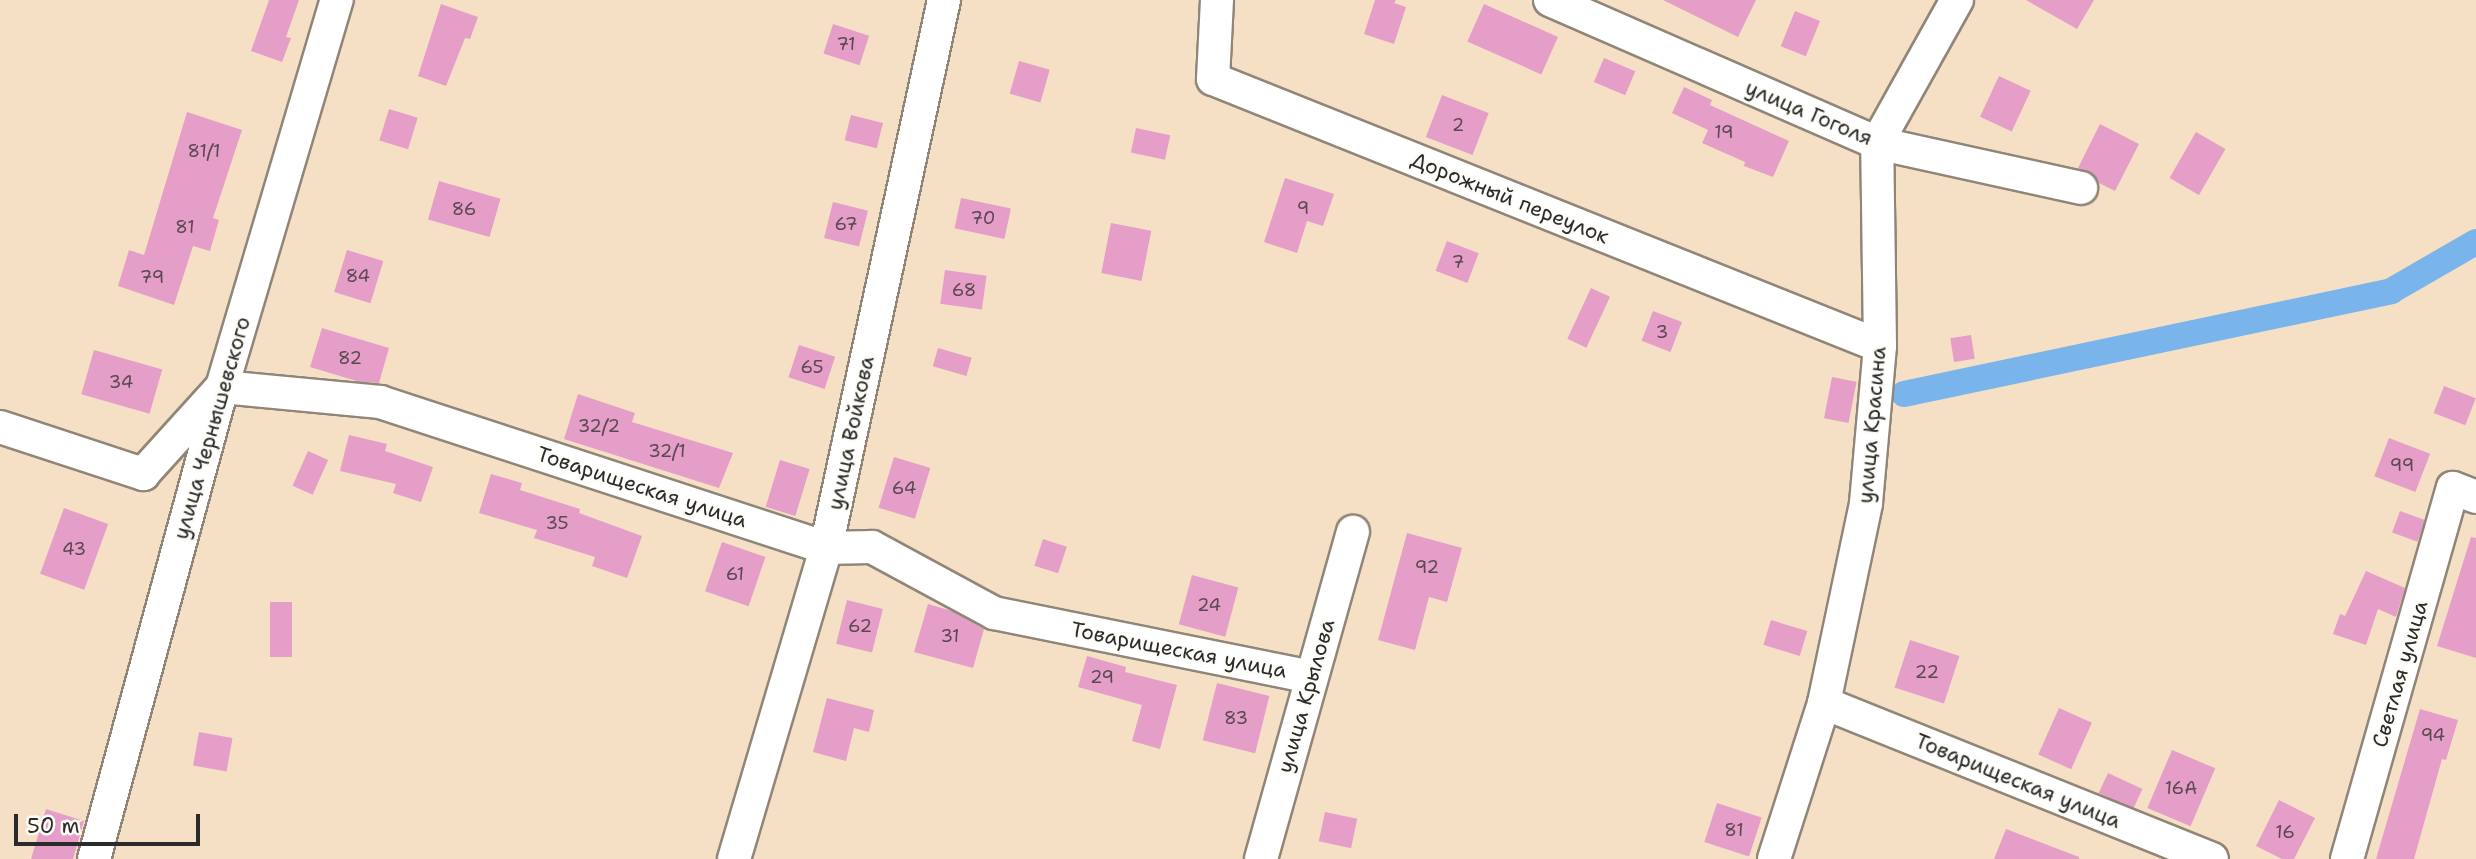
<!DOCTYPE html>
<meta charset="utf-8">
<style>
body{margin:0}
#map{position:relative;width:2476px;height:859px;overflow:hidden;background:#f5e0c6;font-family:"Shantell Sans",sans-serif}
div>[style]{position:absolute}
.canal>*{height:26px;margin:-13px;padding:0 13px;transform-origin:13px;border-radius:13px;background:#79b5eb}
.building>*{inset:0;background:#e59ec7;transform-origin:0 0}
.roads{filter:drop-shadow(2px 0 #908678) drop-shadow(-2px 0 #908678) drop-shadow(0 2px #908678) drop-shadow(0 -2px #908678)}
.minor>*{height:32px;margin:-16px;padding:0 16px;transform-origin:16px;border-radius:16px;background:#fff}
span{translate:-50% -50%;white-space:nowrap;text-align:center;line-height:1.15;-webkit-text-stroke:5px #fdfcf7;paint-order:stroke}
.number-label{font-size:18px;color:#5a4852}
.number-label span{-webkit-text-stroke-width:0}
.street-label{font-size:21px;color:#2b2b2b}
.scale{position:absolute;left:14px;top:814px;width:186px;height:32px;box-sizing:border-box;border:4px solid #2b2b2b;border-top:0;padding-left:9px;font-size:21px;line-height:24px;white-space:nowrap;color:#2b2b2b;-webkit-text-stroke:5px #fdfcf7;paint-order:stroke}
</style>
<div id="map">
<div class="canal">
<div style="left:1904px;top:394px;width:498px;rotate:-11.9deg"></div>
<div style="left:2391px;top:291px;width:98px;rotate:-30deg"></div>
</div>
<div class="building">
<div style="clip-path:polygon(269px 0,299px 0,286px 37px,291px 38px,282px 62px,251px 51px)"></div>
<div style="clip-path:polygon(1375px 0,1396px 0,1394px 3px,1406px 7px,1394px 44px,1364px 34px)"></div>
<div style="clip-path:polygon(1663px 0,1756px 0,1738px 37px)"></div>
<div style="clip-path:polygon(2026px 0,2094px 0,2077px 29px)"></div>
<div style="clip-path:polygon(441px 4px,478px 17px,470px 39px,465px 38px,446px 86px,418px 76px)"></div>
<div style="left:1484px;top:4px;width:81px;height:41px;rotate:24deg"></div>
<div style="left:1795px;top:11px;width:27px;height:38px;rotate:22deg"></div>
<div style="left:833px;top:24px;width:38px;height:31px;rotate:18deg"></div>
<div style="left:1604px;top:58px;width:34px;height:26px;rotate:23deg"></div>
<div style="left:1019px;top:61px;width:32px;height:34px;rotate:16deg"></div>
<div style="left:1999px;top:76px;width:35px;height:45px;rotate:25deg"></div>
<div style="clip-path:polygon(1684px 87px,1712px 100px,1710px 105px,1789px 141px,1773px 177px,1744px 166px,1745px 162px,1702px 143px,1708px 130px,1672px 113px)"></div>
<div style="left:1442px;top:95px;width:50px;height:45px;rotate:21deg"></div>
<div style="left:389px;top:109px;width:30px;height:33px;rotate:17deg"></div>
<div style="clip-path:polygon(187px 112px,242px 130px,213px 218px,219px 220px,210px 251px,193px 246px,174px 305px,118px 286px,129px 250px,144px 255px)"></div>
<div style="left:851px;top:115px;width:33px;height:26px;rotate:14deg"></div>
<div style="clip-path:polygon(2100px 124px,2139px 144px,2115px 191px,2099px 183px,2093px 174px,2078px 168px)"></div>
<div style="left:1136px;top:128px;width:35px;height:25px;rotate:12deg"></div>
<div style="left:2196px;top:132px;width:34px;height:53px;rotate:30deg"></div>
<div style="clip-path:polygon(1285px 178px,1334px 194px,1323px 226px,1307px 221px,1297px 253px,1264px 242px)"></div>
<div style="left:439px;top:181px;width:64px;height:40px;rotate:16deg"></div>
<div style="left:961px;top:198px;width:51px;height:31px;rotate:12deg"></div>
<div style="left:833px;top:202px;width:36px;height:37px;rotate:14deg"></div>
<div style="left:1111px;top:223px;width:41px;height:51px;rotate:11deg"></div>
<div style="left:1447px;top:241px;width:34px;height:32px;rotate:21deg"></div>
<div style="left:347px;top:250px;width:38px;height:44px;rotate:17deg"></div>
<div style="left:945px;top:270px;width:42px;height:34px;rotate:8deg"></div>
<div style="left:1591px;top:288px;width:21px;height:56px;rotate:25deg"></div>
<div style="left:1653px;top:311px;width:31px;height:32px;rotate:21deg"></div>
<div style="clip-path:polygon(322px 328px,389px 348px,379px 383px,360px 382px,310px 367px)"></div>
<div style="left:1971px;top:335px;width:24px;height:21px;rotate:81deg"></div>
<div style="left:799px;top:345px;width:38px;height:34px;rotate:18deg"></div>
<div style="left:938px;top:348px;width:35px;height:19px;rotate:16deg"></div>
<div style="left:94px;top:350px;width:71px;height:46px;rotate:16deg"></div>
<div style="left:1832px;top:377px;width:25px;height:42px;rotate:11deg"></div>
<div style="left:2444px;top:386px;width:34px;height:29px;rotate:21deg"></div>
<div style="clip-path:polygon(578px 394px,635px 413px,632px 422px,733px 453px,719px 488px,564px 439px)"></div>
<div style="clip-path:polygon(349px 435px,387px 444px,385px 451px,433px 467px,421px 502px,393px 493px,396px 484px,340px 471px)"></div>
<div style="left:2389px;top:438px;width:44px;height:41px;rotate:21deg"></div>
<div style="left:308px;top:451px;width:22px;height:38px;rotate:24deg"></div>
<div style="left:894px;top:457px;width:38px;height:53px;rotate:17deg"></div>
<div style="left:780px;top:460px;width:31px;height:49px;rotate:17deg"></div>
<div style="clip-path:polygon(491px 474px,522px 483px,520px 490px,580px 509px,579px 513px,642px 536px,627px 578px,592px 566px,595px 557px,534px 538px,537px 530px,479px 513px)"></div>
<div style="left:64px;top:508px;width:47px;height:70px;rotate:20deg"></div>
<div style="left:2400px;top:511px;width:27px;height:23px;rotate:20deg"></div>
<div style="clip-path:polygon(1407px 533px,1462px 548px,1447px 602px,1429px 597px,1415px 650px,1378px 640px)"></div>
<div style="clip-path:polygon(2471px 537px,2476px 538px,2476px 658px,2437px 646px)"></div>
<div style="left:1043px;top:539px;width:25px;height:28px;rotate:18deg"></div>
<div style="left:722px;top:542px;width:46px;height:52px;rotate:19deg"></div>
<div style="clip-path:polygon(2366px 571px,2405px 588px,2396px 617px,2378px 609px,2366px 645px,2333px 634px,2340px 614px,2345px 616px)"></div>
<div style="left:1192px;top:575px;width:48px;height:51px;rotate:15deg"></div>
<div style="left:847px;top:600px;width:37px;height:45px;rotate:14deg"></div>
<div style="left:270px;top:602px;width:22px;height:55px"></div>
<div style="clip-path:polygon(928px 604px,952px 611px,984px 629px,973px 668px,914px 652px)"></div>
<div style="left:1771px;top:620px;width:38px;height:26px;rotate:17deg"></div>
<div style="left:1910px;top:640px;width:52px;height:50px;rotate:18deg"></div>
<div style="clip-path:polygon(1087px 656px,1126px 667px,1125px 672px,1177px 685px,1160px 749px,1132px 741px,1142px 705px,1078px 687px)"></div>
<div style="left:1217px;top:683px;width:54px;height:59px;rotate:14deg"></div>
<div style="clip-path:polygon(827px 698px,874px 710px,869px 732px,854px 728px,846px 761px,813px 752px)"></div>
<div style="left:2059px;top:708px;width:36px;height:51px;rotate:24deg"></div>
<div style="clip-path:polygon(2420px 709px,2458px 720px,2446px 760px,2442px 759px,2414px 859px,2376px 859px)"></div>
<div style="left:199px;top:732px;width:34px;height:34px;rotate:10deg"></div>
<div style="left:2172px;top:750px;width:47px;height:63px;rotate:23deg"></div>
<div style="left:2108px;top:773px;width:38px;height:22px;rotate:25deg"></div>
<div style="clip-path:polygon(2279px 800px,2315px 818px,2294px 859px,2282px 859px,2256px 846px)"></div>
<div style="left:1717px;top:803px;width:47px;height:41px;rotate:18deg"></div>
<div style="clip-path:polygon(46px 809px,84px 821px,73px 859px,31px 859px)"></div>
<div style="left:1325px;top:812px;width:33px;height:30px;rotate:12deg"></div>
<div style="clip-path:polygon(2006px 829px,2079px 857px,2079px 859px,1994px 859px)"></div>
</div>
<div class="roads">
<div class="minor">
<div style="left:1217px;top:0;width:79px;rotate:92.9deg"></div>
<div style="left:1213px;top:79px;width:718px;rotate:21.82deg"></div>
<div style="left:1550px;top:0;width:357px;rotate:23.6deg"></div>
<div style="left:1877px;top:143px;width:209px;rotate:12.4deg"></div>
<div style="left:0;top:427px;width:151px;rotate:18.2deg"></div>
<div style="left:143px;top:474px;width:118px;rotate:-47.8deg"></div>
<div style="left:222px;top:387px;width:159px;rotate:5.4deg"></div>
<div style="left:380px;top:402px;width:469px;rotate:18.1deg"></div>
<div style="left:826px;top:548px;width:46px;rotate:-1.2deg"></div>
<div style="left:872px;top:547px;width:139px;rotate:28.4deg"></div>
<div style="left:994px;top:613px;width:323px;rotate:11.4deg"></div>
<div style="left:1824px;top:703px;width:418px;rotate:21.9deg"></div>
<div style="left:94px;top:859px;width:489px;rotate:-74.8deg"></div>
<div style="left:222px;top:387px;width:404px;rotate:-73.5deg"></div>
<div style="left:734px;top:859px;width:324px;rotate:-73.5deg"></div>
<div style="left:826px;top:548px;width:561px;rotate:-77.85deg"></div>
<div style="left:1261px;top:859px;width:340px;rotate:-74.3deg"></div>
<div style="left:1774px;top:859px;width:164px;rotate:-72.2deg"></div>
<div style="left:1824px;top:703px;width:204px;rotate:-78.1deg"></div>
<div style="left:1866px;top:503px;width:158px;rotate:-84.9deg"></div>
<div style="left:1880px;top:346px;width:203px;rotate:-90.8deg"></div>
<div style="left:1877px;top:143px;width:164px;rotate:-60.8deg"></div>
<div style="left:2347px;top:859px;width:386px;rotate:-74.1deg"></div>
<div style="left:2453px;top:488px;width:25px;rotate:21deg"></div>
</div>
</div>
<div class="number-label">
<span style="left:846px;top:44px">71</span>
<span style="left:1458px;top:125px">2</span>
<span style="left:1724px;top:132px">19</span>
<span style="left:204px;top:151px">81/1</span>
<span style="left:1303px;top:208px">9</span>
<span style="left:464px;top:209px">86</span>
<span style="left:983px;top:218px">70</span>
<span style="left:846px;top:224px">67</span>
<span style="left:185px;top:227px">81</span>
<span style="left:1458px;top:262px">7</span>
<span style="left:358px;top:276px">84</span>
<span style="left:152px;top:277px">79</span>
<span style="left:964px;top:290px">68</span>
<span style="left:1662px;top:332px">3</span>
<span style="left:350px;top:358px">82</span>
<span style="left:812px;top:367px">65</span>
<span style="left:121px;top:382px">34</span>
<span style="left:599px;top:426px">32/2</span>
<span style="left:667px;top:451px">32/1</span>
<span style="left:2402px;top:465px">99</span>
<span style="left:904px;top:488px">64</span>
<span style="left:557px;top:523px">35</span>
<span style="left:74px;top:549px">43</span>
<span style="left:1427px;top:567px">92</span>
<span style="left:735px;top:574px">61</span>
<span style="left:1209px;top:605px">24</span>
<span style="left:860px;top:626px">62</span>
<span style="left:950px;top:636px">31</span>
<span style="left:1927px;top:672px">22</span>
<span style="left:1102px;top:677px">29</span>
<span style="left:1236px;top:718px">83</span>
<span style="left:2433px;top:735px">94</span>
<span style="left:2181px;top:788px">16А</span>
<span style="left:1734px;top:830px">81</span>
<span style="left:2285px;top:832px">16</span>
</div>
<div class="street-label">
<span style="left:1809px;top:113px;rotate:23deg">улица Гоголя</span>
<span style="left:1510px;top:198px;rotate:22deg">Дорожный переулок</span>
<span style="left:1872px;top:425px;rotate:-85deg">улица Красина</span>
<span style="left:212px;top:428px;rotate:-74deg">улица Чернышевского</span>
<span style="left:851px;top:433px;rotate:-78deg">улица Войкова</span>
<span style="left:642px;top:487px;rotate:18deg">Товарищеская улица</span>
<span style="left:1179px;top:650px;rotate:11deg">Товарищеская улица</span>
<span style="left:2400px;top:674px;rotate:-74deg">Светлая улица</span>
<span style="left:1306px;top:696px;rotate:-74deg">улица Крылова</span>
<span style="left:2018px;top:781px;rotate:22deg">Товарищеская улица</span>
</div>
<div class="scale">50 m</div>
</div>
